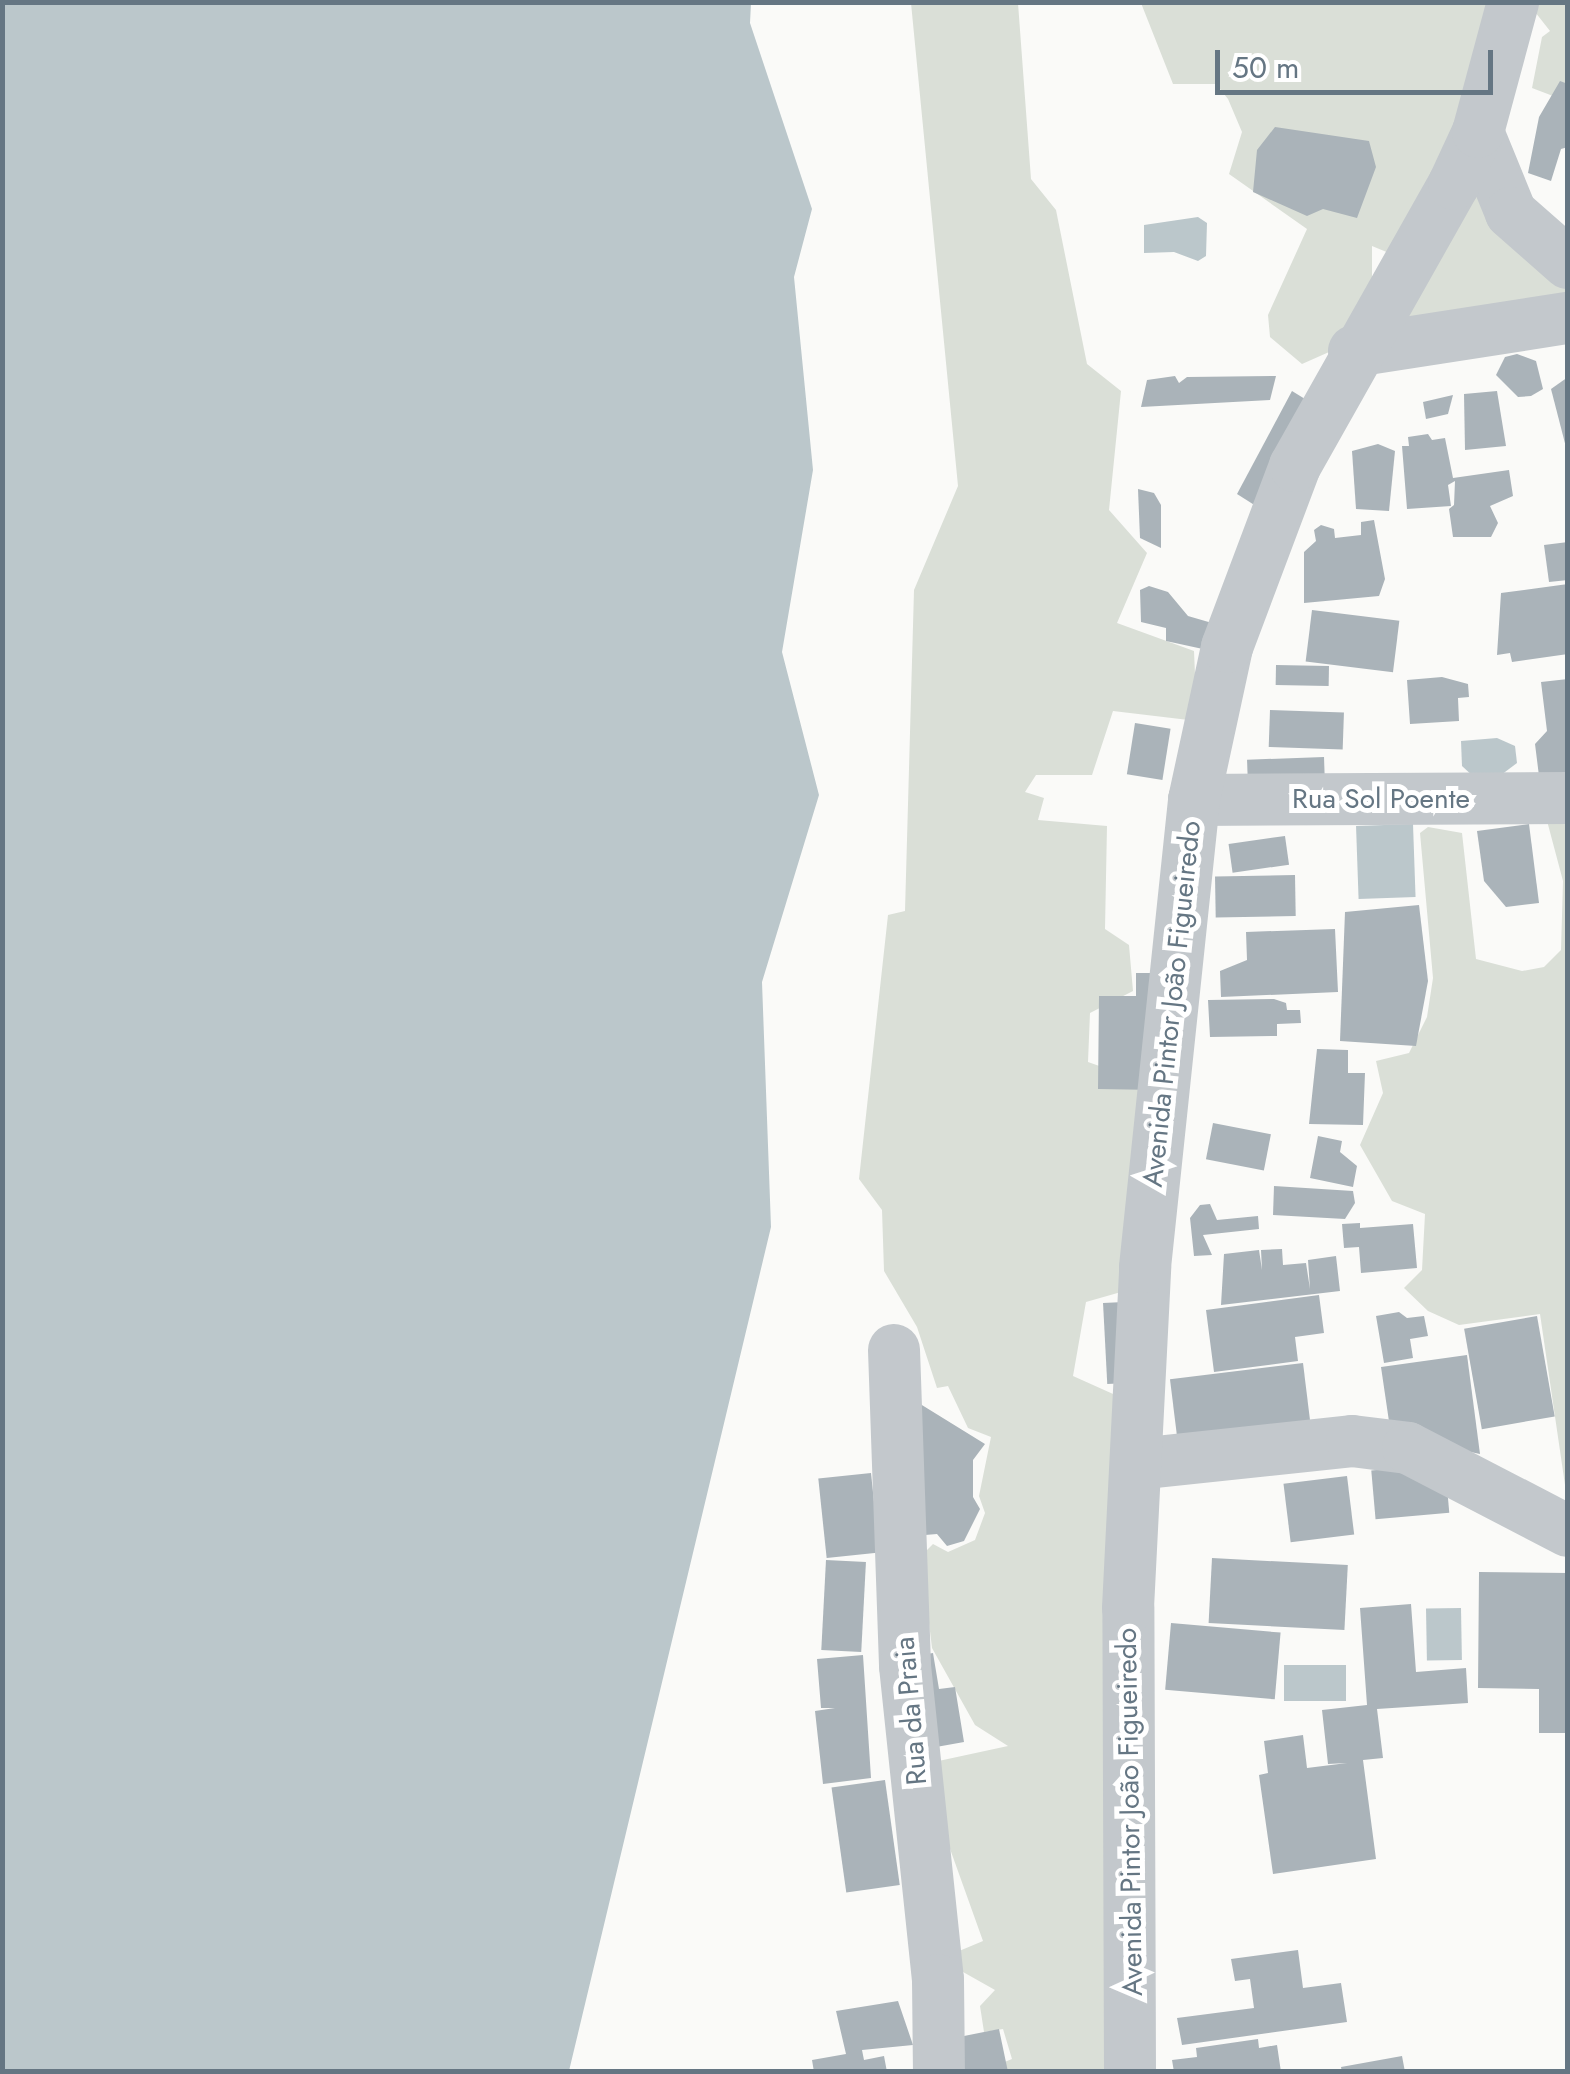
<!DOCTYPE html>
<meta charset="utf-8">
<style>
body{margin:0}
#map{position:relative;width:1570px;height:2074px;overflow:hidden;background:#fafaf8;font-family:Jost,sans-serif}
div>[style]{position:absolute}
.green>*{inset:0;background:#dadfd7}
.water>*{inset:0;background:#bbc7cb;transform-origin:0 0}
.building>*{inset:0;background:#aab3b9;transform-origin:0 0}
.minor>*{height:52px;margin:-26px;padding:0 26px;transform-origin:26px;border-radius:26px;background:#c3c8cc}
span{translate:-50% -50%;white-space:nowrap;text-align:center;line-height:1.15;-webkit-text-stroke:10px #fff;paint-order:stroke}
.street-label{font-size:28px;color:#657683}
.frame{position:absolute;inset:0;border:5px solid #657683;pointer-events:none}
.scale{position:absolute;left:1215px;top:50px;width:278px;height:45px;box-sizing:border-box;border:5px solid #657683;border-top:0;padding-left:12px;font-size:30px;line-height:35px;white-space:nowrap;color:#657683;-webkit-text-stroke:8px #fff;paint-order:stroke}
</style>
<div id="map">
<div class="green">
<div style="clip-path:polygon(911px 3px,1018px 3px,1031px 179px,1056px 210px,1087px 364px,1121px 391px,1109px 510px,1147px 553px,1117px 623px,1194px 651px,1197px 721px,1113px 711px,1092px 775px,1036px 775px,1025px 792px,1044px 798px,1038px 820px,1107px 826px,1105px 929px,1129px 945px,1133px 991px,1090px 1013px,1088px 1062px,1159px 1087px,1121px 1292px,1086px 1302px,1073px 1376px,1122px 1398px,1147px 2071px,982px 2071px,1012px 2059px,1003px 2029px,984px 2032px,980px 2006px,995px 1990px,940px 1959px,983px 1941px,920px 1765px,1008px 1746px,975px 1725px,932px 1648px,921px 1556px,933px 1544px,948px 1552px,975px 1540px,985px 1513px,979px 1496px,991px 1437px,968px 1428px,948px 1386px,937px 1388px,917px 1327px,884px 1271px,882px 1210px,859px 1179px,888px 915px,905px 911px,914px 590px,958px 486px)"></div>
<div style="clip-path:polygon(1141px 3px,1490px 3px,1448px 146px,1567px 288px,1567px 307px,1377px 337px,1418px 265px,1372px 246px,1372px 333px,1302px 364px,1270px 337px,1268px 315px,1307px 229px,1229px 174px,1242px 132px,1228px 99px,1216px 84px,1173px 84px)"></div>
<div style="clip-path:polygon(1528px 3px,1567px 3px,1567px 85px,1553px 96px,1532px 88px,1542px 37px,1550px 31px)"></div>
<div style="clip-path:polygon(1567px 812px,1567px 1484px,1565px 1485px,1540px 1314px,1459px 1325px,1428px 1311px,1404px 1288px,1422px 1270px,1425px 1214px,1392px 1201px,1360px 1145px,1383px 1093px,1376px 1061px,1409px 1053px,1427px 1017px,1433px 978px,1420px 833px,1428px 827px,1462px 833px,1476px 959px,1522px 971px,1544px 967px,1561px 950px,1563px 881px,1546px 817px)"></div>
</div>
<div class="water">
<div style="clip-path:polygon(3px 2px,751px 3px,750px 23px,812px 209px,794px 277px,813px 470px,782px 652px,819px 795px,762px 982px,771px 1227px,569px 2071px,3px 2071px)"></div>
<div style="clip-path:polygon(1198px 217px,1207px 223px,1206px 256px,1198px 261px,1174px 252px,1144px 253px,1144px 225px)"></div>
<div style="clip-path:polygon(1497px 738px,1515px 746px,1517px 763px,1501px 775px,1475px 778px,1462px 766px,1461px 741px)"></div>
<div style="left:1413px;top:824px;width:73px;height:57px;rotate:88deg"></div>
<div style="left:1461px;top:1608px;width:52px;height:35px;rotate:89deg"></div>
<div style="left:1284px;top:1665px;width:62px;height:36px"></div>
</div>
<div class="building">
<div style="clip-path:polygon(1560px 81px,1568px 84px,1568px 147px,1561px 149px,1551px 181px,1528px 173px,1539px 117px)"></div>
<div style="clip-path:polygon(1275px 127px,1369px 141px,1376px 167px,1357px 218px,1323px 209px,1307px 216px,1253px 192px,1257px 150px)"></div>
<div style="clip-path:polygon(1517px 354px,1536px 361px,1543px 389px,1531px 396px,1518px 397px,1496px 375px,1505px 357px)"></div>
<div style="clip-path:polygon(1175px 376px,1179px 383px,1187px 377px,1276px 376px,1270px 400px,1141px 407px,1147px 380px)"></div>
<div style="clip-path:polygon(1568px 377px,1568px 455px,1551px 389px)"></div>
<div style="clip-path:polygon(1292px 391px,1305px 399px,1267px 513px,1237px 494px)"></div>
<div style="clip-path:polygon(1497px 391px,1506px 446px,1465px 450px,1464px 394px)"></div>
<div style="clip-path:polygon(1453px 395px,1448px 414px,1426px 419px,1423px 402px)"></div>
<div style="clip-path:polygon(1428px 434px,1432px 440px,1445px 438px,1453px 478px,1509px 470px,1513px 496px,1490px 506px,1498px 523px,1491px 537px,1453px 537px,1449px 509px,1454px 505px,1455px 481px,1448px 485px,1451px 506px,1407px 509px,1402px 446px,1409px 446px,1408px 437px)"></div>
<div style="clip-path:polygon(1378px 444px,1395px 451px,1389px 511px,1356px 509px,1352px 451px)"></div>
<div style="clip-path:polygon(1138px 489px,1154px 493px,1161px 505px,1161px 548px,1140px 538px)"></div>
<div style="clip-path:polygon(1374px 520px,1385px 579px,1379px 596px,1304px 603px,1304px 552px,1316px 541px,1314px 530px,1321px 525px,1334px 529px,1335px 538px,1361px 535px,1361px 522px)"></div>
<div style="clip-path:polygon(1568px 542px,1568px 580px,1549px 582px,1544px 545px)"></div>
<div style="clip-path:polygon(1568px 584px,1568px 654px,1512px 662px,1510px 653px,1497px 655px,1501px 593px)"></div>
<div style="clip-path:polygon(1149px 586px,1168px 592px,1188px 616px,1212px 623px,1212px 651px,1166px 641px,1166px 628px,1141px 622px,1140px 590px)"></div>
<div style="left:1312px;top:610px;width:88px;height:52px;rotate:7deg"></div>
<div style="left:1276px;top:665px;width:53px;height:20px;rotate:1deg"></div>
<div style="clip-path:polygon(1442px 677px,1468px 684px,1469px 697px,1458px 698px,1459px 721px,1410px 724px,1407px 680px)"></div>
<div style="clip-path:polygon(1568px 679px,1568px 780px,1539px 776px,1535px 744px,1547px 731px,1541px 682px)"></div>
<div style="left:1270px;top:710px;width:74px;height:37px;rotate:2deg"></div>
<div style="left:1135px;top:723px;width:36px;height:52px;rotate:9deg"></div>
<div style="left:1324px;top:757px;width:30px;height:77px;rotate:88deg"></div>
<div style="clip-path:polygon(1529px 824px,1539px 903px,1506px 907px,1484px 881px,1477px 831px)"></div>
<div style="left:1285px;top:836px;width:29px;height:57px;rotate:82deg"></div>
<div style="left:1295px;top:875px;width:41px;height:80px;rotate:89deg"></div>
<div style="clip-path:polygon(1419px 905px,1428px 981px,1416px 1046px,1340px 1041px,1345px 912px)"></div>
<div style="clip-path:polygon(1335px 929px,1338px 992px,1221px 997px,1220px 971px,1247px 960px,1246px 932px)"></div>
<div style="clip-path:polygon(1136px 973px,1157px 973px,1157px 1090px,1098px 1089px,1099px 996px,1136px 996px)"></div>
<div style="clip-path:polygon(1274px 999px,1286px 1003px,1287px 1010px,1300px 1010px,1301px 1023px,1277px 1024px,1277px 1036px,1210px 1037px,1208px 1000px)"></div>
<div style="clip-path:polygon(1317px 1049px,1348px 1050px,1348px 1073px,1365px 1073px,1363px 1125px,1309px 1124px)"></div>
<div style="left:1213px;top:1123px;width:59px;height:37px;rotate:11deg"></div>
<div style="clip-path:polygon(1318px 1136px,1342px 1141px,1340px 1152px,1357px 1166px,1353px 1187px,1310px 1178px)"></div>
<div style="clip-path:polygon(1274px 1186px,1353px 1191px,1355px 1203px,1345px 1219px,1273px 1215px)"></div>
<div style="clip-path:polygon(1210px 1204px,1217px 1220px,1258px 1216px,1259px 1229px,1203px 1235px,1212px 1255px,1194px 1256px,1190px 1218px,1200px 1205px)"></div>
<div style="clip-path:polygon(1360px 1223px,1360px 1228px,1413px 1224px,1417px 1268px,1361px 1273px,1359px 1247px,1344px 1248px,1342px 1224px)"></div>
<div style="clip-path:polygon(1282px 1249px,1283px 1265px,1306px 1263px,1310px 1289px,1308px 1260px,1336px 1256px,1340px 1291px,1221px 1305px,1224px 1254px,1259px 1250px,1262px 1270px,1261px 1250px)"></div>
<div style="clip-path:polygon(1319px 1295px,1324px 1333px,1295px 1337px,1298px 1361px,1214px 1372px,1206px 1310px)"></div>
<div style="left:1124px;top:1302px;width:81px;height:21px;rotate:87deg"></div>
<div style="clip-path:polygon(1399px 1312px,1407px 1318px,1424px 1316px,1428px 1336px,1410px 1339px,1413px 1358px,1384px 1363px,1376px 1316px)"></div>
<div style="left:1537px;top:1316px;width:102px;height:74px;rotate:80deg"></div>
<div style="clip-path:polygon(1467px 1355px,1480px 1454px,1391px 1435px,1381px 1367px)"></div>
<div style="left:1303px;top:1363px;width:70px;height:134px;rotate:83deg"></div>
<div style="clip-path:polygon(917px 1402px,985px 1444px,973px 1460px,973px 1497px,980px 1509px,964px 1541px,947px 1546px,937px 1534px,925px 1535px)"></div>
<div style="left:1445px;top:1464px;width:49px;height:74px;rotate:85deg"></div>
<div style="left:871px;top:1473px;width:80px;height:53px;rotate:84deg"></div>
<div style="left:1347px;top:1476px;width:59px;height:64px;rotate:83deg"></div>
<div style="left:1212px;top:1558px;width:136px;height:65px;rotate:3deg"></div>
<div style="left:826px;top:1560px;width:40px;height:90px;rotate:3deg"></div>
<div style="clip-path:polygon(1479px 1572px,1568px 1573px,1566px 1733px,1539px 1733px,1539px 1689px,1478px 1688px)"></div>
<div style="clip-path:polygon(1411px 1604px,1416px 1672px,1466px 1668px,1468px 1703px,1377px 1709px,1383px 1758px,1363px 1760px,1376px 1859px,1273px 1874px,1259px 1775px,1268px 1773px,1264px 1741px,1303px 1735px,1307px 1768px,1347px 1763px,1328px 1764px,1322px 1710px,1367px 1705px,1360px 1608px)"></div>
<div style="left:1171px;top:1623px;width:110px;height:67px;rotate:5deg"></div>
<div style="clip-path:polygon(933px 1653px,939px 1689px,955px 1687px,964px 1742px,925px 1749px,910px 1657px)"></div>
<div style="clip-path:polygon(863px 1655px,871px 1778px,823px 1784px,815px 1711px,835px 1708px,821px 1708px,817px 1659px)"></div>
<div style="left:885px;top:1780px;width:106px;height:54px;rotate:82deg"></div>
<div style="clip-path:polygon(1298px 1950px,1303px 1988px,1341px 1983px,1347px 2022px,1182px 2045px,1177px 2018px,1254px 2008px,1250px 1979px,1235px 1981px,1231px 1959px)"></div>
<div style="clip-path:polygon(898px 2001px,913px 2045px,862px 2050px,864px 2060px,884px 2056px,887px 2072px,814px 2072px,812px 2060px,846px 2054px,836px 2011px)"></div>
<div style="clip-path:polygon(999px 2029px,1008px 2072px,948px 2072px,944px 2040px)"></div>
<div style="clip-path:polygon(1258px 2039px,1259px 2048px,1277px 2045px,1281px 2072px,1174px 2072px,1172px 2060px,1197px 2057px,1196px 2048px)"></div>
<div style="clip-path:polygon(1402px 2056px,1405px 2072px,1342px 2072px,1341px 2067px)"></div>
</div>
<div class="minor">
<div style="left:1478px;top:132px;width:87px;rotate:67.8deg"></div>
<div style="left:1511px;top:213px;width:76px;rotate:41.3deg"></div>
<div style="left:1354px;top:351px;width:217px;rotate:-8.8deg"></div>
<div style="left:1194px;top:800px;width:374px;rotate:-0.3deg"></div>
<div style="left:894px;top:1350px;width:316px;rotate:88deg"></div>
<div style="left:905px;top:1666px;width:316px;rotate:84deg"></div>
<div style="left:938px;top:1980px;width:92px;rotate:89.4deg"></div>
<div style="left:1137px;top:1464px;width:216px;rotate:-6.1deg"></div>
<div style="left:1352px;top:1441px;width:56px;rotate:7.1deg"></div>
<div style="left:1408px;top:1448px;width:180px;rotate:27.4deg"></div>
<div style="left:1130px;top:2072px;width:464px;rotate:-90.2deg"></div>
<div style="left:1128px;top:1608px;width:341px;rotate:-87.1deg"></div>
<div style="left:1145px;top:1267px;width:470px;rotate:-84deg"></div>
<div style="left:1194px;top:800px;width:157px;rotate:-77.8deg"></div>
<div style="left:1227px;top:647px;width:193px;rotate:-69.4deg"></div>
<div style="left:1295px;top:466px;width:324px;rotate:-60.6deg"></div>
<div style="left:1454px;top:184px;width:57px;rotate:-65.2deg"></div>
<div style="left:1478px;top:132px;width:135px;rotate:-74.9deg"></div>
</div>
<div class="street-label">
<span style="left:1381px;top:799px">Rua Sol Poente</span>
<span style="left:1172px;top:1004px;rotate:-84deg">Avenida Pintor João Figueiredo</span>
<span style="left:911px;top:1711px;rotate:-95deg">Rua da Praia</span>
<span style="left:1130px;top:1812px;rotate:-91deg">Avenida Pintor João Figueiredo</span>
</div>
<div class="frame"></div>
<div class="scale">50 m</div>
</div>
